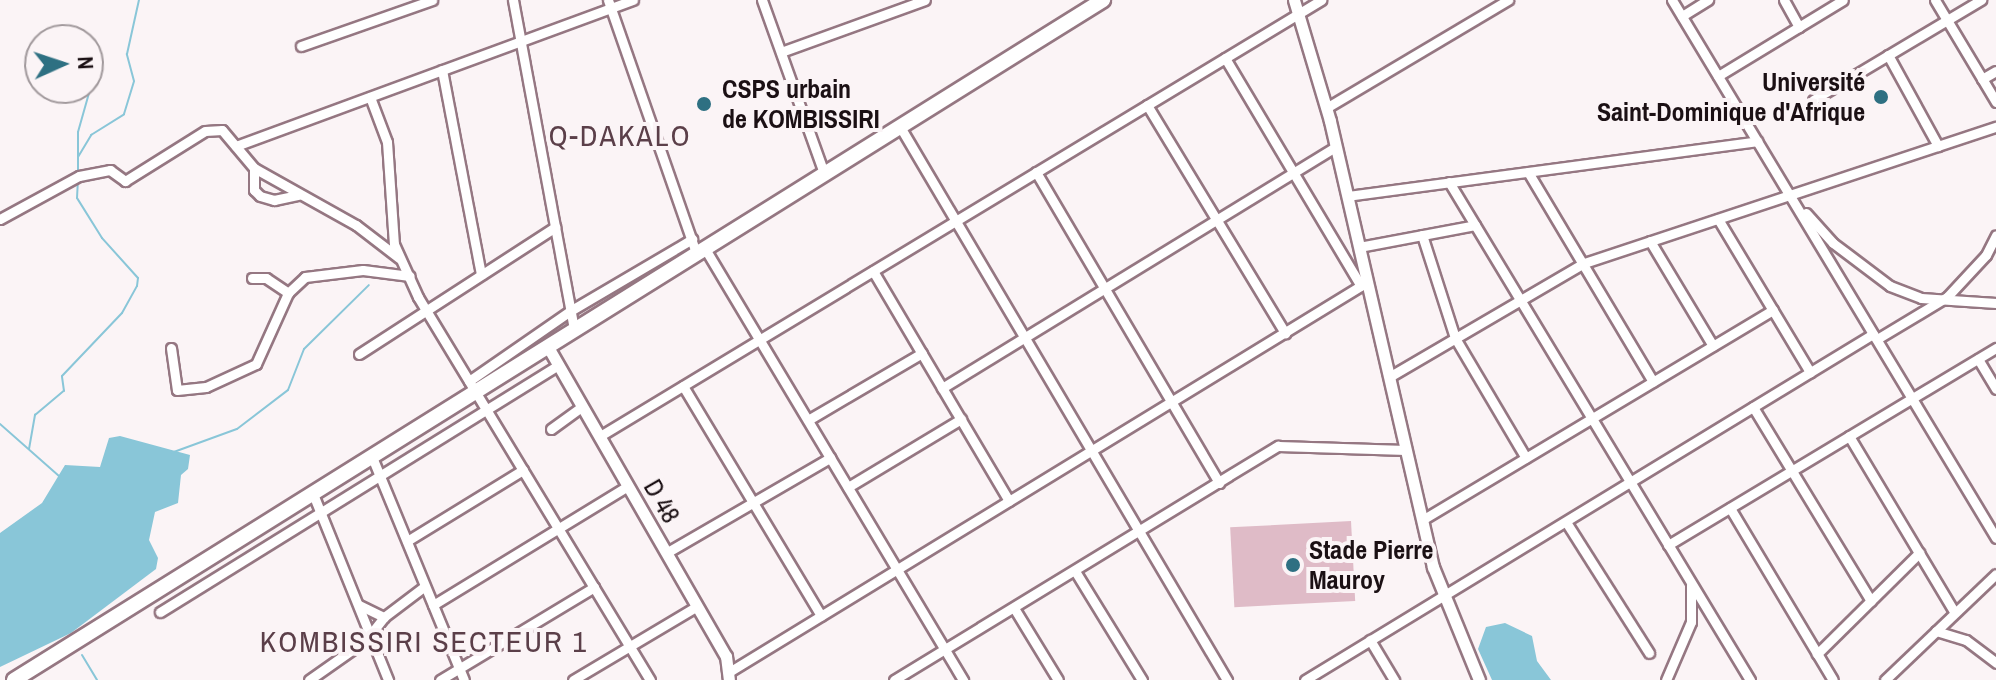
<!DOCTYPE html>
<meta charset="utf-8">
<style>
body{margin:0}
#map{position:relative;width:1996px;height:680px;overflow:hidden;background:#fbf4f6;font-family:"Archivo Narrow",sans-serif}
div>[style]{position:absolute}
.green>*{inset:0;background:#dfbbc7;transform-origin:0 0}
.water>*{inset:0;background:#89c6d8}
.stream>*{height:2px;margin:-1px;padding:0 1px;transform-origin:1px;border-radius:1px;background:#89c6d8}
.roads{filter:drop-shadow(2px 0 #957782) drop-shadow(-2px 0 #957782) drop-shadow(0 2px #957782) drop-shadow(0 -2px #957782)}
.minor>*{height:9px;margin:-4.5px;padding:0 4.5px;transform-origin:4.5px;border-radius:4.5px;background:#fff}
.tertiary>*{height:11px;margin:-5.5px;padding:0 5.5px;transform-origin:5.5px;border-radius:5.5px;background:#fff}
.trunk>*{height:14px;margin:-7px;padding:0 7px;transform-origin:7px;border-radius:7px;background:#fff}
.dots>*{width:22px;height:22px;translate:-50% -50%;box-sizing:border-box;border:4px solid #fbf4f6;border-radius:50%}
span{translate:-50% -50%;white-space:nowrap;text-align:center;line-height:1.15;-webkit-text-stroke:8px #fbf4f6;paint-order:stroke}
.poi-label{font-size:26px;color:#1b1014;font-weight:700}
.right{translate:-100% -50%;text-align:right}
.left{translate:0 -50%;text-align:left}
.street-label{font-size:26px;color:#1b1014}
.quarter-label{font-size:30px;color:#5b3f49;letter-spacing:2px}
.north{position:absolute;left:24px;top:24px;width:80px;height:80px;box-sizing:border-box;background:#fbf4f6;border:2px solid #a1999c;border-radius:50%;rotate:87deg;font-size:22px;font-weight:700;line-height:32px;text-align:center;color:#1b1014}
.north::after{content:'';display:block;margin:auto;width:28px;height:36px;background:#2e7082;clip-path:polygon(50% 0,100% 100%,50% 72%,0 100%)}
</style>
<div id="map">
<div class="green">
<div style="left:1351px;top:521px;width:80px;height:121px;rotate:87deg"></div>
</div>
<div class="water">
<div style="clip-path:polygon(120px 436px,190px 455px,188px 469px,181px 475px,178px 503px,155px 512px,149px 540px,158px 558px,156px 569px,71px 633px,0 667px,0 533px,42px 503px,65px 465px,100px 467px,109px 438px)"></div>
<div style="clip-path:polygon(1505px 623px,1532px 636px,1537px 661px,1551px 680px,1492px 680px,1478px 649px,1486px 627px)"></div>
</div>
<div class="stream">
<div style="left:78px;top:157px;width:26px;rotate:-59deg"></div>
<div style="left:91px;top:135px;width:39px;rotate:-32deg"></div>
<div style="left:124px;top:114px;width:34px;rotate:-73deg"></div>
<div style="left:134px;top:81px;width:28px;rotate:-105deg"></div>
<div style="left:127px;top:54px;width:55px;rotate:-77.5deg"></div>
<div style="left:78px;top:171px;width:39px;rotate:-90deg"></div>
<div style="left:78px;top:132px;width:48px;rotate:-74.2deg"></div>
<div style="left:0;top:424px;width:79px;rotate:41.4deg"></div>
<div style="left:29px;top:449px;width:35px;rotate:-80deg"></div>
<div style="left:35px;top:415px;width:38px;rotate:-40deg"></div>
<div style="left:64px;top:391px;width:15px;rotate:-98deg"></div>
<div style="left:62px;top:376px;width:87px;rotate:-46.4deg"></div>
<div style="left:122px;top:313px;width:31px;rotate:-61deg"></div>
<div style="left:137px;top:286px;width:8px;rotate:-83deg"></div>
<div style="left:138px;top:278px;width:54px;rotate:-132deg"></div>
<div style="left:102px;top:238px;width:47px;rotate:-122deg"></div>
<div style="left:77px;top:198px;width:17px;rotate:-87deg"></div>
<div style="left:171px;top:453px;width:70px;rotate:-20deg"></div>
<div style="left:237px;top:429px;width:64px;rotate:-37.4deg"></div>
<div style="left:288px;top:390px;width:44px;rotate:-68.7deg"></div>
<div style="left:304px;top:349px;width:91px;rotate:-44.6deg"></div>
<div style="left:82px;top:655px;width:29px;rotate:59deg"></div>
</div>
<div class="roads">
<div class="minor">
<div style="left:513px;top:0;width:336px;rotate:79.5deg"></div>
<div style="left:608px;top:0;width:267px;rotate:70.8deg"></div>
<div style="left:762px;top:0;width:184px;rotate:70.3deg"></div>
<div style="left:1672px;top:0;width:628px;rotate:58.94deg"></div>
<div style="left:1784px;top:0;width:31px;rotate:61deg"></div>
<div style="left:1935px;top:0;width:119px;rotate:59.1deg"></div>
<div style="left:1682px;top:16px;width:31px;rotate:-32deg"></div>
<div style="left:301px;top:46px;width:139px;rotate:-19.3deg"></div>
<div style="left:781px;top:52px;width:153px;rotate:-19.9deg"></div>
<div style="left:1888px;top:55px;width:104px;rotate:61.2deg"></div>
<div style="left:1225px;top:58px;width:265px;rotate:59.2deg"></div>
<div style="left:442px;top:70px;width:208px;rotate:79.2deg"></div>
<div style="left:1718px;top:76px;width:146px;rotate:-31.3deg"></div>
<div style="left:1982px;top:79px;width:16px;rotate:-30deg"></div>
<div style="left:370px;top:97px;width:48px;rotate:69.3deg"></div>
<div style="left:387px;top:142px;width:102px;rotate:86.1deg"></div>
<div style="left:394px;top:244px;width:58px;rotate:65.6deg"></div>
<div style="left:418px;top:297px;width:448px;rotate:58.8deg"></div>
<div style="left:1813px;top:100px;width:196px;rotate:-30.8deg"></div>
<div style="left:1147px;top:105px;width:267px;rotate:58.8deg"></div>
<div style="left:1326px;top:108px;width:212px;rotate:-30.7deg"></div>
<div style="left:899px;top:125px;width:645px;rotate:59.42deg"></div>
<div style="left:236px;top:146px;width:423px;rotate:-20.2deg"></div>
<div style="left:254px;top:168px;width:22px;rotate:90deg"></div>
<div style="left:254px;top:190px;width:8px;rotate:45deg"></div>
<div style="left:260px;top:196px;width:15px;rotate:16deg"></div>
<div style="left:274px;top:200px;width:25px;rotate:-12deg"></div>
<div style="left:1036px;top:172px;width:361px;rotate:59.5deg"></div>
<div style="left:1528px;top:172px;width:244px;rotate:59.2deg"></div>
<div style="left:1449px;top:182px;width:582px;rotate:58.85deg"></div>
<div style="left:1347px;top:196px;width:414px;rotate:-7.6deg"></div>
<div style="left:1806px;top:213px;width:40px;rotate:48deg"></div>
<div style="left:1833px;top:243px;width:71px;rotate:37deg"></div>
<div style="left:1890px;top:286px;width:33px;rotate:21deg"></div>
<div style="left:1921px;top:298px;width:75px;rotate:3.8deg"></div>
<div style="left:0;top:219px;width:90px;rotate:-28.6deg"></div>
<div style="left:79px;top:176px;width:32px;rotate:-11deg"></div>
<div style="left:110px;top:170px;width:19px;rotate:36deg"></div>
<div style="left:125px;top:181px;width:94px;rotate:-32deg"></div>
<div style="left:205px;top:131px;width:17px;rotate:-3deg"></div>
<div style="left:222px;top:130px;width:50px;rotate:49.9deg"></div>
<div style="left:254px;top:168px;width:117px;rotate:29.2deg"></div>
<div style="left:356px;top:225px;width:54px;rotate:37.5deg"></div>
<div style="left:1718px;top:219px;width:179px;rotate:59deg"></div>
<div style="left:1422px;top:235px;width:108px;rotate:72.2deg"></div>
<div style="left:1455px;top:338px;width:139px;rotate:59.4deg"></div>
<div style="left:1650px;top:241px;width:122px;rotate:59deg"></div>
<div style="left:704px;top:247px;width:505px;rotate:59.11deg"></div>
<div style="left:1359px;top:247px;width:118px;rotate:-10.7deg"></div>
<div style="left:873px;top:271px;width:267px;rotate:59.4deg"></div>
<div style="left:252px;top:278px;width:14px"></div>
<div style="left:266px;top:278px;width:27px;rotate:34deg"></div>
<div style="left:1877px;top:339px;width:82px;rotate:-31deg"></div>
<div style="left:1947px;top:297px;width:57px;rotate:-47.1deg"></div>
<div style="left:1986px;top:255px;width:22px;rotate:-63deg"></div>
<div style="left:171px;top:348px;width:42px;rotate:81.9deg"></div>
<div style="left:177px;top:390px;width:29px;rotate:-6deg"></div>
<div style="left:206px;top:387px;width:55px;rotate:-24.7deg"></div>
<div style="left:256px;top:364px;width:78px;rotate:-65.7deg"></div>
<div style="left:288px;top:293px;width:23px;rotate:-43deg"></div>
<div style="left:305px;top:277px;width:58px;rotate:-6.9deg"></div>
<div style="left:363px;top:270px;width:47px;rotate:7.3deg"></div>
<div style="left:359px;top:354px;width:234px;rotate:-32.9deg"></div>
<div style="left:1978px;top:359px;width:35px;rotate:59deg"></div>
<div style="left:1389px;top:377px;width:226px;rotate:-30.3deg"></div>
<div style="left:1584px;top:263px;width:434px;rotate:-18.3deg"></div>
<div style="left:469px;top:381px;width:123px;rotate:-34.7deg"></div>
<div style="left:570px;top:311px;width:142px;rotate:-30.5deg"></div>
<div style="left:683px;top:386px;width:268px;rotate:59deg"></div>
<div style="left:942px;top:388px;width:462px;rotate:-31.5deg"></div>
<div style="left:1753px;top:407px;width:227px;rotate:58.7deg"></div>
<div style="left:808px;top:420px;width:132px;rotate:-30.4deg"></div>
<div style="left:551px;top:429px;width:39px;rotate:-36deg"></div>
<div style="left:600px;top:436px;width:843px;rotate:-31.16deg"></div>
<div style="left:1849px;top:436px;width:206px;rotate:59.1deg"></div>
<div style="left:372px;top:457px;width:241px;rotate:67.6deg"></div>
<div style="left:848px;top:487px;width:132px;rotate:-31deg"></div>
<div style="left:313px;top:494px;width:201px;rotate:68deg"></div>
<div style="left:1730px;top:508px;width:200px;rotate:59.1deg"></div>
<div style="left:1422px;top:520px;width:409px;rotate:-30.9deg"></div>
<div style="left:1566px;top:522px;width:155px;rotate:57.6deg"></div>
<div style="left:407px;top:541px;width:136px;rotate:-31.5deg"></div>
<div style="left:1668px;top:545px;width:383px;rotate:-31deg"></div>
<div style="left:666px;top:553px;width:190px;rotate:-30.1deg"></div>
<div style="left:1075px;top:571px;width:128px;rotate:58.4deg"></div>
<div style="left:359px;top:605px;width:28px;rotate:26deg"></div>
<div style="left:384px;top:617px;width:51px;rotate:-37.1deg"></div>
<div style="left:433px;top:605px;width:228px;rotate:-31.4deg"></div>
<div style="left:1014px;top:608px;width:84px;rotate:58.6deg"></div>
<div style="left:160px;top:612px;width:469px;rotate:-31.8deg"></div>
<div style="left:1936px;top:631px;width:31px;rotate:17deg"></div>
<div style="left:1966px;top:640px;width:38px;rotate:37deg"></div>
<div style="left:1370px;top:640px;width:47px;rotate:59deg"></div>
<div style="left:1817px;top:654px;width:144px;rotate:-44.7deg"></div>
<div style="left:729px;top:672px;width:748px;rotate:-31.44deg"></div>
<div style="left:309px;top:680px;width:70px;rotate:-35.1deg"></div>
<div style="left:366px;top:640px;width:29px;rotate:-52deg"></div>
<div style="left:440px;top:680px;width:180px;rotate:-31.1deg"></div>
<div style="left:573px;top:680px;width:144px;rotate:-30.8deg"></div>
<div style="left:894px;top:680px;width:450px;rotate:-31.4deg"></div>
<div style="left:1278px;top:446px;width:128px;rotate:1.8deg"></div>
<div style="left:1305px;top:680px;width:665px;rotate:-31.35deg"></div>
<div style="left:1666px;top:680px;width:63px;rotate:-66.7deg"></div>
<div style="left:1691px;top:622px;width:37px;rotate:-90deg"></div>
<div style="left:1885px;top:680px;width:153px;rotate:-43.7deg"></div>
</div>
<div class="tertiary">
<div style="left:1294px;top:0;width:126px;rotate:73.4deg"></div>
<div style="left:1330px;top:121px;width:458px;rotate:77deg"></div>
<div style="left:1433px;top:567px;width:122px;rotate:67.8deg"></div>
<div style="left:548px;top:347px;width:357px;rotate:60.1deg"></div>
<div style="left:726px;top:656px;width:24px;rotate:83deg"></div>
</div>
<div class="trunk">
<div style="left:14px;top:680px;width:1284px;rotate:-31.98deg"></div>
</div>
</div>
<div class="dots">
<div style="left:1881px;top:97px;background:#2e7082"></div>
<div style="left:704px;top:104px;background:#2e7082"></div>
<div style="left:1293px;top:565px;background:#2e7082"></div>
</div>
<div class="poi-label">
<span class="right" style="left:1865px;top:97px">Université<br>Saint-Dominique d'Afrique</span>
<span class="left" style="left:722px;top:104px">CSPS urbain<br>de KOMBISSIRI</span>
<span class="left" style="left:1309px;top:565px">Stade Pierre<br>Mauroy</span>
</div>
<div class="street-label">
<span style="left:662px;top:501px;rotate:60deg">D 48</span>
</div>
<div class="quarter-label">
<span style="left:620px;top:135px">Q-DAKALO</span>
<span style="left:424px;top:641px">KOMBISSIRI SECTEUR 1</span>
</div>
<div class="north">N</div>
</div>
